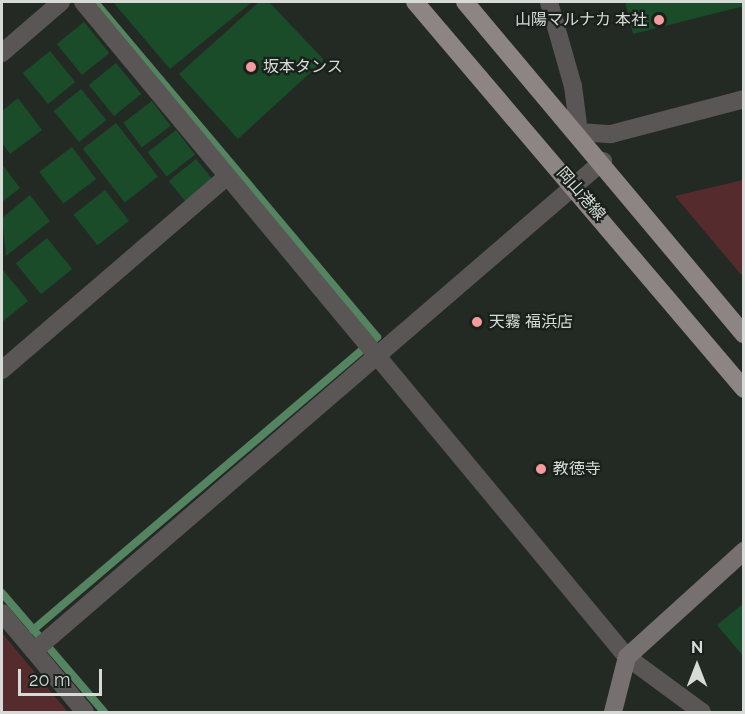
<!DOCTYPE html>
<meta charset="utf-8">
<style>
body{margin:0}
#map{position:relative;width:745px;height:714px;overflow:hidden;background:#232a24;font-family:Raleway,"Noto Sans JP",sans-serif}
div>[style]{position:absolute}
.green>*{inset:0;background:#552b2e}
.stream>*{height:8px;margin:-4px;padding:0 4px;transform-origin:4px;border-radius:4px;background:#548560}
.building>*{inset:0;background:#1b4c29;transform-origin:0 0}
.street>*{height:18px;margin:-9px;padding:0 9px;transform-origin:9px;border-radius:9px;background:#5b5656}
.secondary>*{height:18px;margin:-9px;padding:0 9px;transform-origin:9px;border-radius:9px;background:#777070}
.primary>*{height:18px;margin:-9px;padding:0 9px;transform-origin:9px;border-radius:9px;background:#8d8484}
.dots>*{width:16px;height:16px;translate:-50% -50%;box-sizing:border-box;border:3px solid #1a201b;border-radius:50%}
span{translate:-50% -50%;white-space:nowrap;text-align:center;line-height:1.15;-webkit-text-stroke:4.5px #1a201b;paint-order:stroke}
.poi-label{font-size:16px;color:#d6dbd7}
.right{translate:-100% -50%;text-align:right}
.left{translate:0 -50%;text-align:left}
.street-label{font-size:16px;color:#d6dbd7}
.frame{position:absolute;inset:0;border:3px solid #d6dbd7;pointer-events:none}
.north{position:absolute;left:667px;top:636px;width:60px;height:60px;-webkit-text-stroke:4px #1a201b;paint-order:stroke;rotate:0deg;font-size:16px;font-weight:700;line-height:24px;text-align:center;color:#d6dbd7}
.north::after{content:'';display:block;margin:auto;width:21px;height:27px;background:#d6dbd7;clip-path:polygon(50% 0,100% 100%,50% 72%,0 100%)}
.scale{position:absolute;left:18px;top:669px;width:84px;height:27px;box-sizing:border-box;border:3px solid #d6dbd7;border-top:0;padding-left:8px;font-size:18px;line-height:21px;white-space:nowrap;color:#d6dbd7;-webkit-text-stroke:4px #1a201b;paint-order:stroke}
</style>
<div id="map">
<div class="green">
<div style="clip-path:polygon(743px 180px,744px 180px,743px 277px,675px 196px)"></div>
<div style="clip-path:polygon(2px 633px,68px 712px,2px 712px)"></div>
</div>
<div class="stream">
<div style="left:2px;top:593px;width:157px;rotate:49.4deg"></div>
<div style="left:33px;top:630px;width:452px;rotate:-40.4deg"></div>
<div style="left:377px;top:337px;width:438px;rotate:-130.1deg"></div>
</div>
<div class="building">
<div style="clip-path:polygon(113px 2px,252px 2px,170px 69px)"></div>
<div style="clip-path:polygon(259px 2px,269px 2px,324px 60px,238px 139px,179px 74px)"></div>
<div style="clip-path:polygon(625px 2px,744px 2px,744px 6px,633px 34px)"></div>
<div style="left:84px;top:22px;width:40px;height:35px;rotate:51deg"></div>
<div style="left:50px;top:51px;width:40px;height:35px;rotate:51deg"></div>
<div style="left:116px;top:63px;width:40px;height:35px;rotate:51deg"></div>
<div style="left:81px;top:89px;width:40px;height:35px;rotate:51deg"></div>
<div style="clip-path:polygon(18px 98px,42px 130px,10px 154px,2px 143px,2px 111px)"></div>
<div style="left:152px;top:101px;width:31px;height:36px;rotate:53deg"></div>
<div style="left:116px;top:123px;width:68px;height:42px;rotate:52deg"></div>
<div style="left:176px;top:130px;width:31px;height:36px;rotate:52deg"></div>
<div style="left:72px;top:147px;width:40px;height:41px;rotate:53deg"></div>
<div style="left:196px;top:159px;width:27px;height:35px;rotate:51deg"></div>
<div style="clip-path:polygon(2px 164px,20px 188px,2px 202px)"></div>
<div style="left:105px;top:190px;width:39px;height:40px;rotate:52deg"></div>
<div style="clip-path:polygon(30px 195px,50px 221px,6px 256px,2px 218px)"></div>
<div style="left:47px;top:238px;width:40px;height:40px;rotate:51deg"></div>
<div style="clip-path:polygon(3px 270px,28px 301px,2px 322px,2px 271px)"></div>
<div style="clip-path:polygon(744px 603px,744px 657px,717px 625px)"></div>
</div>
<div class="street">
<div style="left:83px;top:2px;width:851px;rotate:50.29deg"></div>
<div style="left:627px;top:657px;width:93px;rotate:36.3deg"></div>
<div style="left:549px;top:2px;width:87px;rotate:74.1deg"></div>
<div style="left:573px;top:86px;width:46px;rotate:82.6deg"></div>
<div style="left:579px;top:132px;width:32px;rotate:4deg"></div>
<div style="left:611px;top:134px;width:138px;rotate:-14.7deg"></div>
<div style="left:2px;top:53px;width:78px;rotate:-40.8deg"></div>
<div style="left:2px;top:370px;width:296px;rotate:-40.7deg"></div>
<div style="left:2px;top:613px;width:129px;rotate:50deg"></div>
<div style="left:34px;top:651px;width:751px;rotate:-40.73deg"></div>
</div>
<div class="secondary">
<div style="left:613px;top:712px;width:57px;rotate:-75.7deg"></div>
<div style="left:627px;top:657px;width:158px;rotate:-42.2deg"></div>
</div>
<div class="primary">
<div style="left:415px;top:2px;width:508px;rotate:49.63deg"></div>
<div style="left:465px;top:2px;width:434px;rotate:50deg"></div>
</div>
<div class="dots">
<div style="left:659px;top:20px;background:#f59b9e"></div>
<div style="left:251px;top:67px;background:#f59b9e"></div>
<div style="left:477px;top:322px;background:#f59b9e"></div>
<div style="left:541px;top:469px;background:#f59b9e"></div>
</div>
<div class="poi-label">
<span class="right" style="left:647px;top:20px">山陽マルナカ 本社</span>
<span class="left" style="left:263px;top:67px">坂本タンス</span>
<span class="left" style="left:489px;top:322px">天霧 福浜店</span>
<span class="left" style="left:553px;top:469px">教徳寺</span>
</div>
<div class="street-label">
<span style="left:581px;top:194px;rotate:49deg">岡山港線</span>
</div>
<div class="frame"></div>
<div class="north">N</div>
<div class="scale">20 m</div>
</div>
